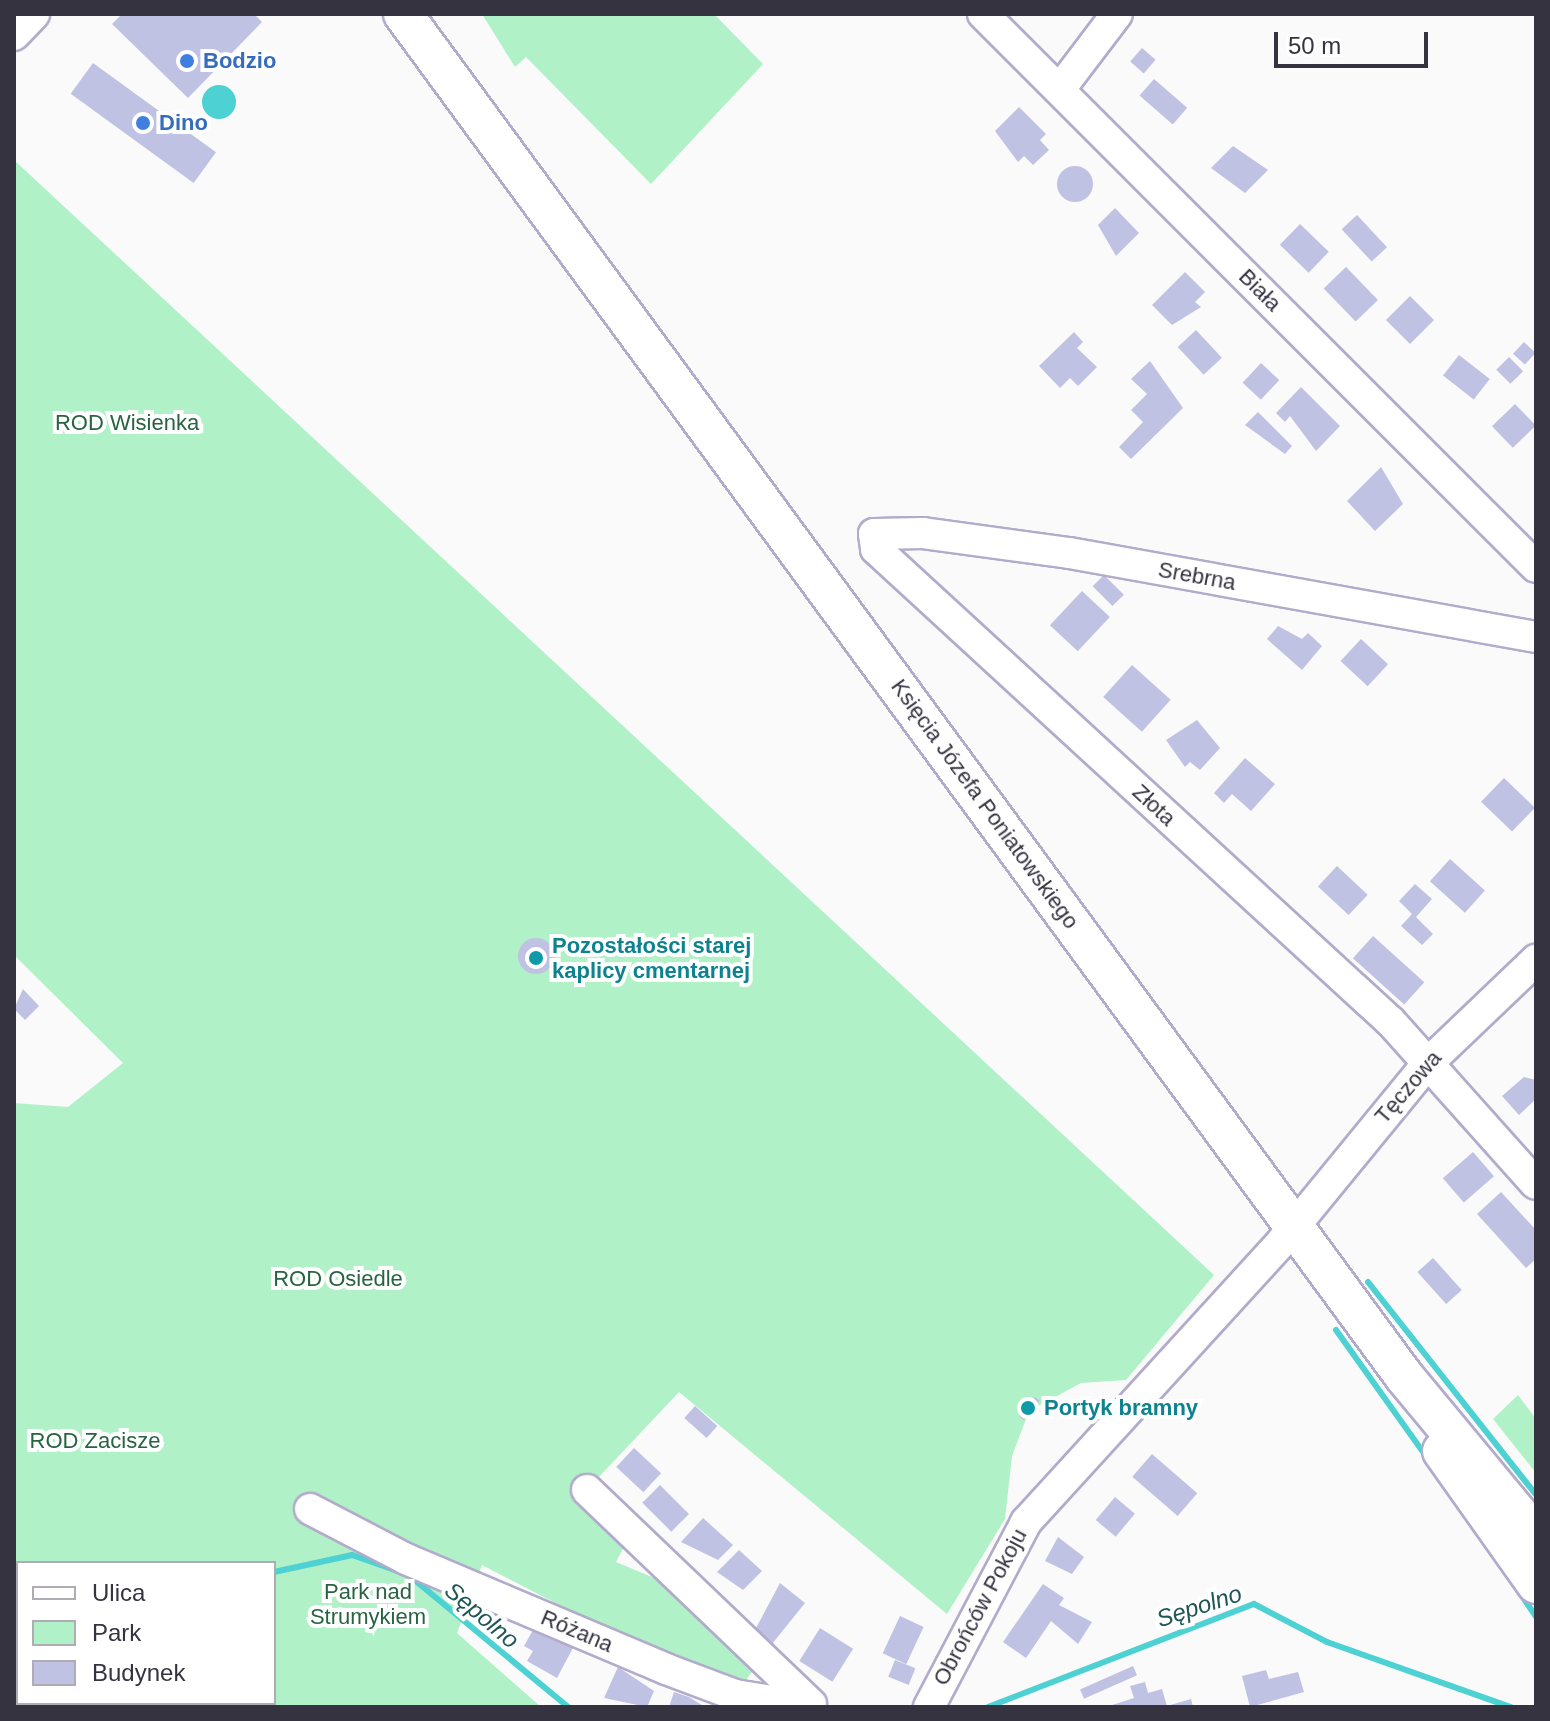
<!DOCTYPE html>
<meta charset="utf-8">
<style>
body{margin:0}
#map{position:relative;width:1550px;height:1721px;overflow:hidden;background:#fafafa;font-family:Arial,sans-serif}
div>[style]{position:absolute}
.green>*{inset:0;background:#b1f1c7}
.water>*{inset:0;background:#4dd1d2}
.round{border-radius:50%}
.stream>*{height:6px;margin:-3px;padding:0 3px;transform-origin:3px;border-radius:3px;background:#4dd1d2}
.building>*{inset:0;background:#c0c2e3;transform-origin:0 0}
.roads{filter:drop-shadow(2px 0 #b2abcb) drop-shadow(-2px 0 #b2abcb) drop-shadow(0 2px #b2abcb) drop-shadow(0 -2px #b2abcb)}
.minor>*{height:30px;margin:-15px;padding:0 15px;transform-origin:15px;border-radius:15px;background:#fff}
.major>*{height:38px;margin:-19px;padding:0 19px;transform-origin:19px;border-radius:19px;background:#fff}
.dots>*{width:22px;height:22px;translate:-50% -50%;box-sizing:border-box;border:4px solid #fff;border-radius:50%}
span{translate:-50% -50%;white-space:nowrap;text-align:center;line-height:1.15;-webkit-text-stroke:8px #fff;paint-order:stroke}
.shop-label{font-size:22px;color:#366cbe;font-weight:700}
.left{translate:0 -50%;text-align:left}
.street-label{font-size:22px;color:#363341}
.park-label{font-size:22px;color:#286441}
.culture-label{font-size:22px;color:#0d838f;font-weight:700}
.water-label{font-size:24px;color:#1f5656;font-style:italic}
.frame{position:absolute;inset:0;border:16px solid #363341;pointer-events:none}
.legend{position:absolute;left:16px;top:1561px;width:260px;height:144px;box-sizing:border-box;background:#fff;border:2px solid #afadb3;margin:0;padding:10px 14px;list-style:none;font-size:24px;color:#363341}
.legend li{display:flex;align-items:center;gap:16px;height:40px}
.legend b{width:40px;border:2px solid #afadb3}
.scale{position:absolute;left:1274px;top:32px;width:154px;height:36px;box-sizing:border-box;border:4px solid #363341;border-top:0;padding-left:10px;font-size:24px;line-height:28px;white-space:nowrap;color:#363341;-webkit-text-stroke:6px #fff;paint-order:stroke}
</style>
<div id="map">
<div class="green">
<div style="clip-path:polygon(482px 14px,714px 14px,763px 64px,651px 184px,526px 57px,515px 67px)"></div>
<div style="clip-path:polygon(evenodd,14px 160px,1214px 1275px,1126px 1380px,1081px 1383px,1029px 1411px,1012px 1456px,1005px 1519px,947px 1614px,679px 1392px,581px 1496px,627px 1541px,616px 1562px,664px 1582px,755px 1668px,739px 1689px,654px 1654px,482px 1565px,457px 1633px,541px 1707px,14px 1707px,14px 1103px,68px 1107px,123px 1063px,14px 955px,14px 160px,18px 1563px,274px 1563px,274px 1703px,18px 1703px,18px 1563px)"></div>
<div style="clip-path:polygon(1518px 1395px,1536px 1419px,1536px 1473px,1493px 1419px)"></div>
</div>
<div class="water">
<div class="round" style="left:202px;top:85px;width:34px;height:34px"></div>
</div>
<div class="stream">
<div style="left:1368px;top:1282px;width:271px;rotate:51.7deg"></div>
<div style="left:1336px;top:1330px;width:158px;rotate:54.5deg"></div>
<div style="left:274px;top:1572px;width:80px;rotate:-12.3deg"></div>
<div style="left:352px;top:1555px;width:49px;rotate:19.2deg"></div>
<div style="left:411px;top:1577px;width:204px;rotate:39.6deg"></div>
<div style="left:1520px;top:1593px;width:29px;rotate:56deg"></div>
<div style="left:14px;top:1667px;width:4px;rotate:-14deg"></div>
<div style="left:988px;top:1707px;width:285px;rotate:-21.2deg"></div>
<div style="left:1254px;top:1604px;width:82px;rotate:27.5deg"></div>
<div style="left:1327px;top:1642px;width:195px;rotate:19.5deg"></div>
</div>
<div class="building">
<div style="clip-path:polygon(122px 14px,254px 14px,262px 22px,188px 98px,112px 24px)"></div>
<div style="left:1142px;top:48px;width:18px;height:18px;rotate:41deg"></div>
<div style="left:93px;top:63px;width:152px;height:38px;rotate:36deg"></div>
<div style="left:1154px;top:79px;width:44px;height:22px;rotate:41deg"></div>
<div style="clip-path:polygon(1019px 107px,1046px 134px,1040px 140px,1049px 150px,1033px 165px,1024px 156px,1018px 162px,995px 131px)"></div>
<div style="clip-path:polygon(1233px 146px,1268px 170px,1245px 193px,1211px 168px)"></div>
<div class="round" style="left:1057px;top:166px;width:36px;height:36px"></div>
<div style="clip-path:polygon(1115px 208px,1139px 233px,1116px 256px,1098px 225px)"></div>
<div style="left:1357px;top:215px;width:44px;height:21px;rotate:47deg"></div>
<div style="left:1300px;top:224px;width:40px;height:29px;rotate:44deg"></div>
<div style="left:1346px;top:267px;width:46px;height:31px;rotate:46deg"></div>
<div style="clip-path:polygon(1185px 272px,1205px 292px,1195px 302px,1201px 307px,1172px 325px,1152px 305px)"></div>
<div style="left:1410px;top:296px;width:34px;height:34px;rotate:45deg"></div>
<div style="left:1196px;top:330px;width:38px;height:25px;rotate:47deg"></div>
<div style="clip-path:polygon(1074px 332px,1083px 342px,1077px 348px,1097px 367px,1078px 386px,1070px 378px,1060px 388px,1039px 366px)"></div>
<div style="left:1524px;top:342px;width:16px;height:16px;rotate:43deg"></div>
<div style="left:1459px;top:355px;width:39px;height:26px;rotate:38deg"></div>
<div style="left:1509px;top:357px;width:20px;height:18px;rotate:45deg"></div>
<div style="clip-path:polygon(1150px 361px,1183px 408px,1131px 459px,1119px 447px,1143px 422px,1131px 410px,1147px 394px,1131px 379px)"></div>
<div style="left:1261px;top:363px;width:25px;height:27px;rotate:43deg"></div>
<div style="clip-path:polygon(1301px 387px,1340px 426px,1316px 451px,1290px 416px,1285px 422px,1276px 413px)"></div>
<div style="left:1515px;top:404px;width:30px;height:32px;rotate:46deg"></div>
<div style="clip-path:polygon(1258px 412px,1292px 446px,1285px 454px,1245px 425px)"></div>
<div style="clip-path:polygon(1381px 467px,1403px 504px,1375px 531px,1347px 501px)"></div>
<div style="left:1104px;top:575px;width:28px;height:16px;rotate:45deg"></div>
<div style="left:1082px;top:591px;width:38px;height:47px;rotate:43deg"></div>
<div style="clip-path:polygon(1278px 626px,1302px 639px,1308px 633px,1322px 646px,1302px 670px,1267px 639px)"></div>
<div style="left:1361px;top:639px;width:37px;height:30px;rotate:43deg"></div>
<div style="left:1132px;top:665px;width:52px;height:43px;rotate:42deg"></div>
<div style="clip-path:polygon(1197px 720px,1220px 748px,1200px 770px,1190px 762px,1185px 767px,1166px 740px)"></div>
<div style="clip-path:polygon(1245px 758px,1275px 784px,1251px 811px,1232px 794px,1224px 803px,1214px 793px)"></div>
<div style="left:1504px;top:778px;width:43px;height:33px;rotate:44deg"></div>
<div style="left:1450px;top:859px;width:47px;height:30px;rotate:42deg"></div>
<div style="left:1337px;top:866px;width:42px;height:28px;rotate:43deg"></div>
<div style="clip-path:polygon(1415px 884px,1432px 899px,1416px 917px,1433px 934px,1422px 945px,1401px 926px,1412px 914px,1399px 901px)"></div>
<div style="left:1373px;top:936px;width:69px;height:30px;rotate:42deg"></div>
<div class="round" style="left:518px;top:938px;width:36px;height:36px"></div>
<div style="clip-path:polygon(23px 989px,39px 1006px,25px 1020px,14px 1009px)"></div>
<div style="clip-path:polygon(1524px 1077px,1536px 1080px,1536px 1099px,1519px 1115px,1502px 1096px)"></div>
<div style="left:1473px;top:1152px;width:32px;height:40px;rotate:49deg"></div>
<div style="clip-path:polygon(1501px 1192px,1536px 1230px,1536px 1259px,1526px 1268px,1477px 1214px)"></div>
<div style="left:1433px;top:1258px;width:43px;height:21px;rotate:48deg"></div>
<div style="left:1035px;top:1397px;width:6px;height:25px;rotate:39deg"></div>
<div style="left:695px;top:1406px;width:30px;height:16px;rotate:42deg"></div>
<div style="left:634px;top:1448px;width:37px;height:26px;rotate:43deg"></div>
<div style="left:1152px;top:1454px;width:60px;height:30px;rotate:41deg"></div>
<div style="left:660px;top:1485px;width:41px;height:25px;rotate:45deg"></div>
<div style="left:1115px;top:1497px;width:26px;height:30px;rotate:40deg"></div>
<div style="clip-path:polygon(703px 1518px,733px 1545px,718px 1560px,681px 1542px)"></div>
<div style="clip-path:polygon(1058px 1537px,1084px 1557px,1072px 1574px,1045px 1561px)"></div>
<div style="clip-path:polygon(739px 1550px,762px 1571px,743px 1590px,717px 1572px)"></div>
<div style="clip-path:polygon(780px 1583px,805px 1603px,772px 1644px,755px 1630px)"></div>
<div style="clip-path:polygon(1043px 1584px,1064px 1598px,1059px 1605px,1092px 1622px,1078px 1644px,1051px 1621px,1026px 1658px,1003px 1642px)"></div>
<div style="left:900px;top:1616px;width:26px;height:41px;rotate:25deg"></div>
<div style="left:820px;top:1628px;width:39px;height:39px;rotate:32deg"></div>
<div style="clip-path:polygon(533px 1630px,574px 1646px,557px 1678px,527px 1661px,533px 1651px,524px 1646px)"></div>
<div style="left:895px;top:1660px;width:22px;height:18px;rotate:22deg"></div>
<div style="left:1133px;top:1666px;width:10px;height:58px;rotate:66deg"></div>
<div style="clip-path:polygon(618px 1667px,654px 1691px,647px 1707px,604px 1698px)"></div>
<div style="clip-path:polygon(1266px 1670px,1269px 1679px,1298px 1672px,1304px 1692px,1250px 1707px,1242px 1676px)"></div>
<div style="clip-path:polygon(1145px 1682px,1148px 1693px,1162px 1689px,1167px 1706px,1191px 1699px,1193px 1707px,1106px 1707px,1134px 1698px,1130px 1686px)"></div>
<div style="clip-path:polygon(674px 1692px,689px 1697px,705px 1707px,669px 1707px)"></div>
</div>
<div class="roads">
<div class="minor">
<div style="left:983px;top:14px;width:782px;rotate:45deg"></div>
<div style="left:14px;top:35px;width:29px;rotate:-46deg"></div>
<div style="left:1060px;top:89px;width:94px;rotate:-52.8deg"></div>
<div style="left:1536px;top:637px;width:474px;rotate:-169.8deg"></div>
<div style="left:1069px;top:553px;width:147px;rotate:-172.2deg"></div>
<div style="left:923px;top:533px;width:49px;rotate:178.8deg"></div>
<div style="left:874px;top:534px;width:15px;rotate:82deg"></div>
<div style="left:876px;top:549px;width:699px;rotate:42.57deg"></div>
<div style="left:1391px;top:1022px;width:217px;rotate:48.2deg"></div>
<div style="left:587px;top:1490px;width:310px;rotate:43.7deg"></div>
<div style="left:310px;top:1509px;width:108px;rotate:27.5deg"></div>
<div style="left:406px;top:1559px;width:282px;rotate:22.9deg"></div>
<div style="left:666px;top:1669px;width:74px;rotate:20.6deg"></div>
<div style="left:735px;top:1695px;width:76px;rotate:9.1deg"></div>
<div style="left:929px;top:1707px;width:209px;rotate:-62.3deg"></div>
<div style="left:1026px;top:1522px;width:383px;rotate:-47.6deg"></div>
<div style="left:1284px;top:1239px;width:226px;rotate:-50.7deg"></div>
<div style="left:1427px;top:1064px;width:151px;rotate:-43.7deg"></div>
</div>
<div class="major">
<div style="left:403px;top:14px;width:1689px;rotate:53.69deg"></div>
<div style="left:1403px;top:1375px;width:208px;rotate:50.3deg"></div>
<div style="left:1442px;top:1451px;width:163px;rotate:54.7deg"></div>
</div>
</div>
<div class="dots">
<div style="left:187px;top:61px;background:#3f7fe0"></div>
<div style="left:143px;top:123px;background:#3f7fe0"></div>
<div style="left:536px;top:958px;background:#0f9aa8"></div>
<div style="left:1028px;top:1408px;background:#0f9aa8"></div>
</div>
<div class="shop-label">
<span class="left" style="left:203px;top:61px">Bodzio</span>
<span class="left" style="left:159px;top:123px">Dino</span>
</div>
<div class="street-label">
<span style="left:1260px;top:290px;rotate:45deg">Biała</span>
<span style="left:1197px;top:576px;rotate:10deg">Srebrna</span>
<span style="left:985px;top:804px;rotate:54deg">Księcia Józefa Poniatowskiego</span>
<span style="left:1154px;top:805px;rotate:43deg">Złota</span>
<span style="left:1408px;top:1087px;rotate:-49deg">Tęczowa</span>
<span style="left:980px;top:1607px;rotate:-62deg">Obrońców Pokoju</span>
<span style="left:577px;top:1631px;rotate:23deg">Różana</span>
</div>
<div class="park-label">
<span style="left:127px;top:423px">ROD Wisienka</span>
<span style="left:338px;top:1279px">ROD Osiedle</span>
<span style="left:95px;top:1441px">ROD Zacisze</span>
<span style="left:368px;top:1604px">Park nad<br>Strumykiem</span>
</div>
<div class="culture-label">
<span class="left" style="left:552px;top:958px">Pozostałości starej<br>kaplicy cmentarnej</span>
<span class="left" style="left:1044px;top:1408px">Portyk bramny</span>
</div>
<div class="water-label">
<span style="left:1199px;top:1606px;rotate:-18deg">Sępolno</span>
<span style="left:482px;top:1615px;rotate:40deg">Sępolno</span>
</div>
<div class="frame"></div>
<ul class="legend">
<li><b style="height:10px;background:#fff"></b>Ulica</li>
<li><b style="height:22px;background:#b1f1c7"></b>Park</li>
<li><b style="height:22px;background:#c0c2e3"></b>Budynek</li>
</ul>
<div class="scale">50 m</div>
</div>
